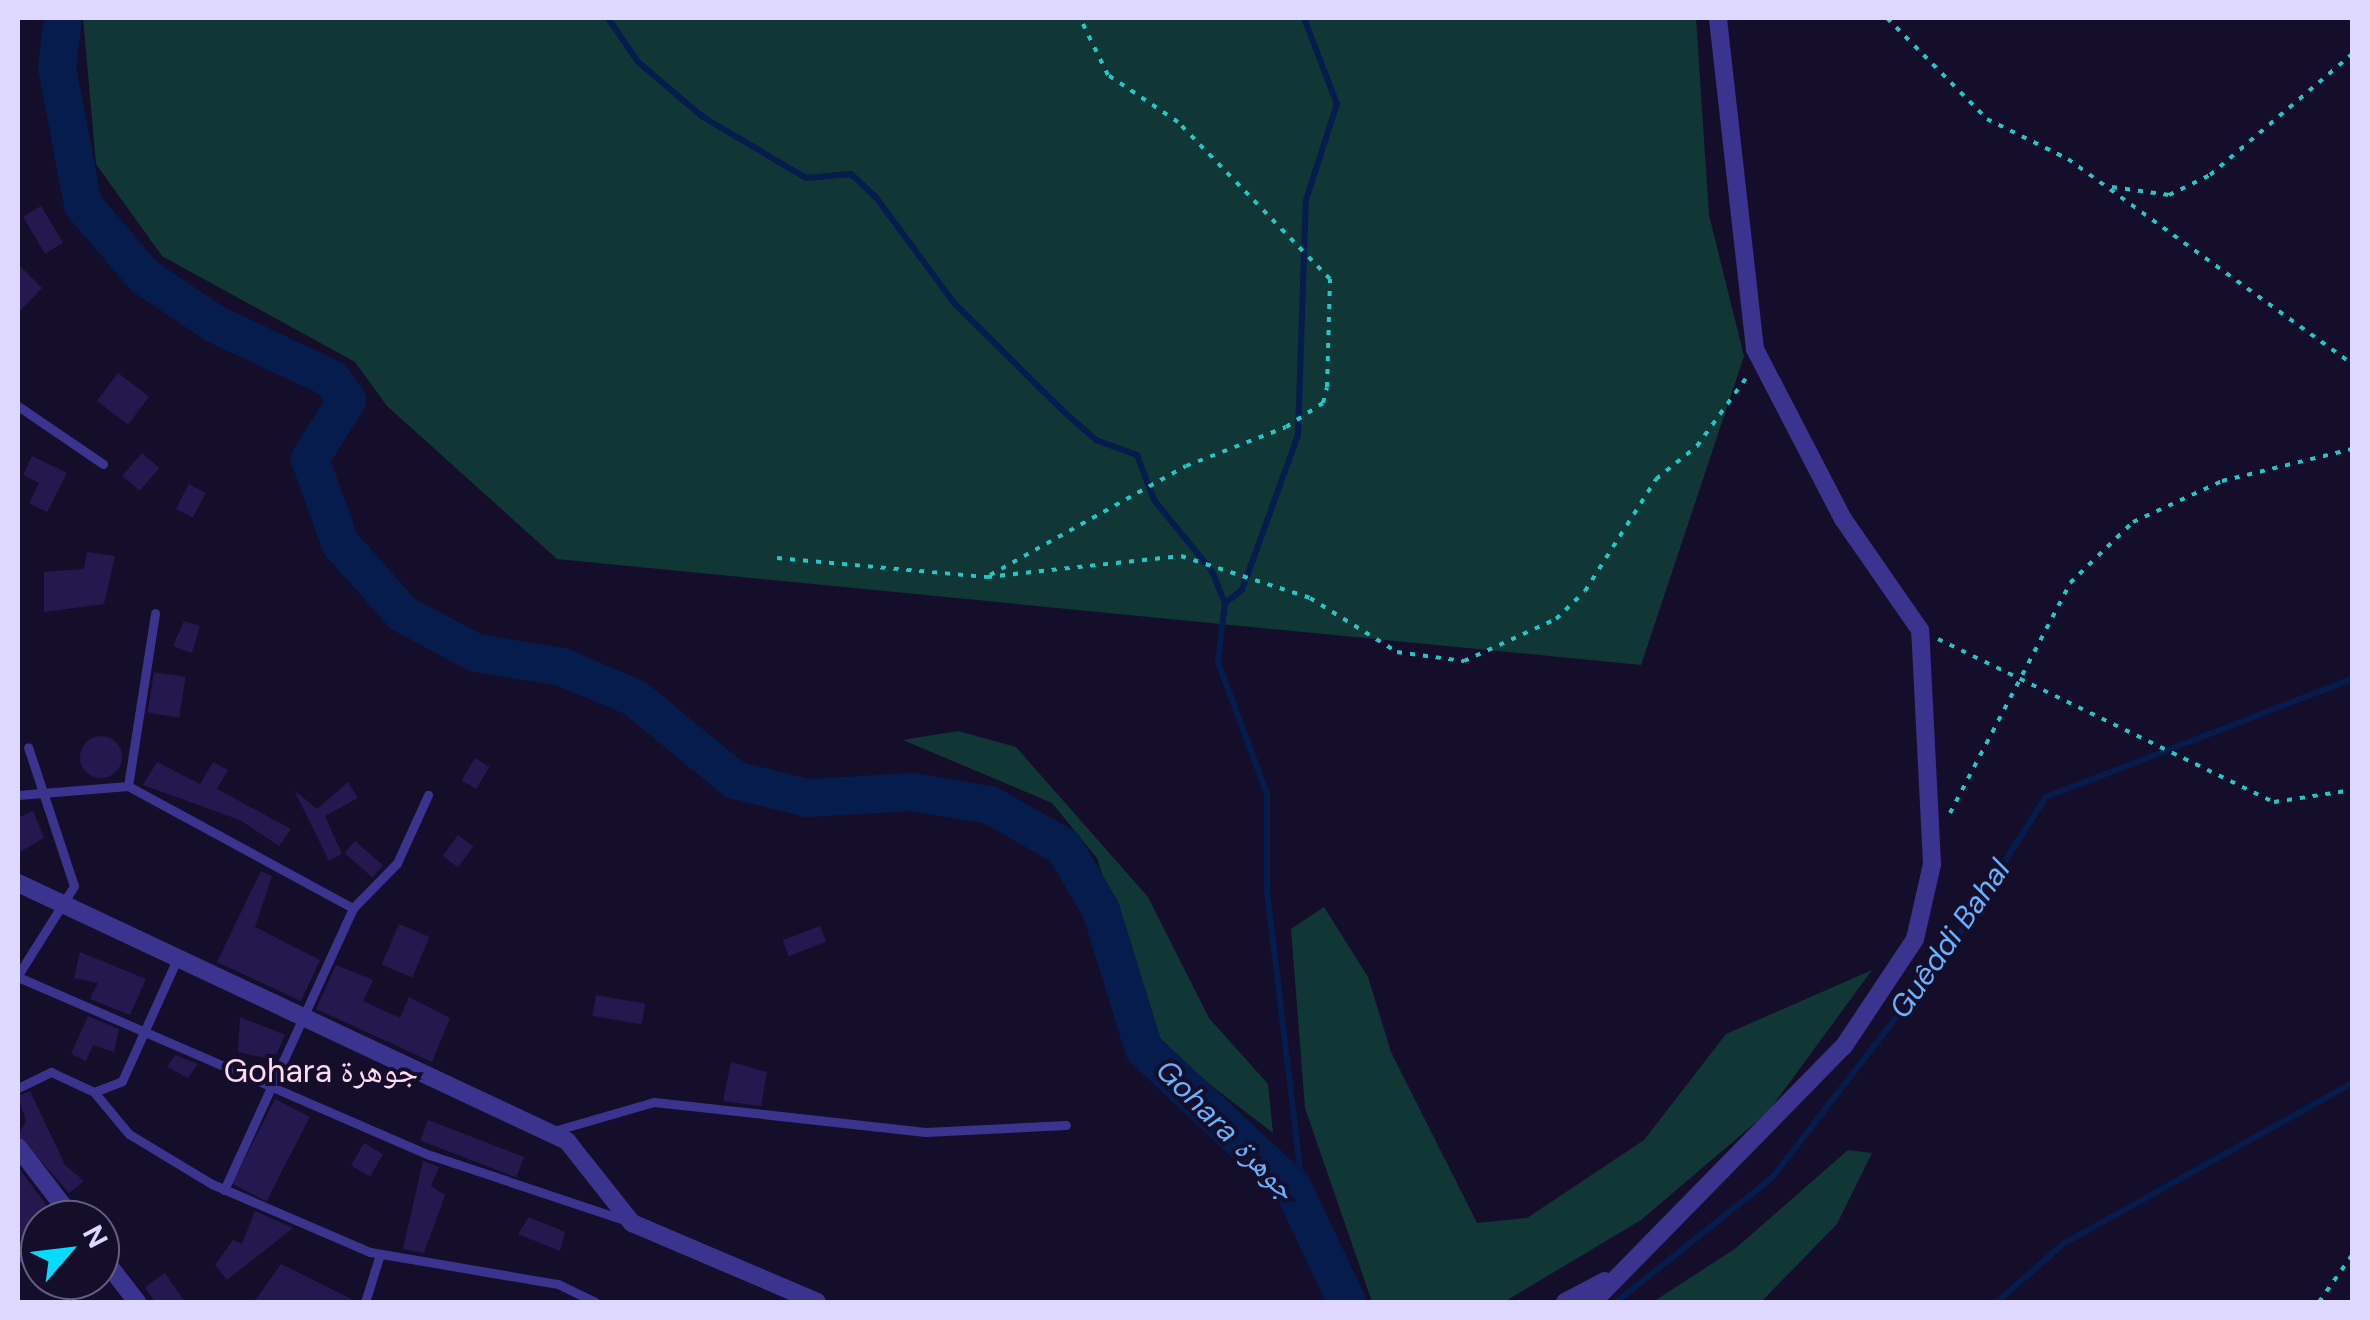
<!DOCTYPE html>
<meta charset="utf-8">
<style>
body{margin:0}
#map{position:relative;width:2370px;height:1320px;overflow:hidden;background:#140e2b;font-family:"DM Sans","Noto Naskh Arabic",sans-serif}
div>[style]{position:absolute}
.green>*{inset:0;background:#103636}
.stream>*{height:6px;margin:-3px;padding:0 3px;transform-origin:3px;border-radius:3px;background:#051c4d}
.river>*{height:38px;margin:-19px;padding:0 19px;transform-origin:19px;border-radius:19px;background:#051c4d}
.building>*{inset:0;background:#25184e;transform-origin:0 0}
.round{border-radius:50%}
.path>*{height:4px;margin-top:-2px;transform-origin:0;background:repeating-linear-gradient(90deg,#22c8c5 0 5px,transparent 0 13px)}
.lane>*{height:9px;margin:-4.5px;padding:0 4.5px;transform-origin:4.5px;border-radius:4.5px;background:#3b348f}
.street>*{height:18px;margin:-9px;padding:0 9px;transform-origin:9px;border-radius:9px;background:#3b348f}
span{translate:-50% -50%;white-space:nowrap;text-align:center;line-height:1.15;-webkit-text-stroke:8px #140e2b;paint-order:stroke}
.water-label{font-size:30px;color:#66b2ff;font-style:italic}
.quarter-label{font-size:32px;color:#ffdaf0}
.frame{position:absolute;inset:0;border:20px solid #ded8ff;pointer-events:none}
.north{position:absolute;left:20px;top:1200px;width:100px;height:100px;box-sizing:border-box;background:#140e2b;border:2px solid #655f80;border-radius:50%;rotate:62deg;font-size:28px;font-weight:700;line-height:40px;text-align:center;color:#ded8ff}
.north::after{content:'';display:block;margin:auto;width:35px;height:45px;background:#04dcff;clip-path:polygon(50% 0,100% 100%,50% 72%,0 100%)}
</style>
<div id="map">
<div class="green">
<div style="clip-path:polygon(83px 18px,1696px 18px,1709px 215px,1744px 356px,1641px 665px,557px 559px,387px 406px,355px 362px,162px 256px,96px 164px)"></div>
<div style="clip-path:polygon(958px 731px,1016px 747px,1148px 897px,1209px 1018px,1268px 1084px,1273px 1133px,1155px 1042px,1097px 858px,1052px 803px,903px 740px)"></div>
<div style="clip-path:polygon(1324px 907px,1368px 977px,1391px 1052px,1477px 1223px,1527px 1218px,1644px 1140px,1726px 1034px,1872px 970px,1768px 1112px,1641px 1220px,1504px 1302px,1372px 1302px,1305px 1108px,1291px 929px)"></div>
<div style="clip-path:polygon(1848px 1150px,1872px 1153px,1837px 1224px,1761px 1302px,1653px 1302px,1736px 1248px)"></div>
</div>
<div class="stream">
<div style="left:608px;top:18px;width:53px;rotate:55.7deg"></div>
<div style="left:638px;top:62px;width:85px;rotate:40.2deg"></div>
<div style="left:703px;top:117px;width:120px;rotate:30.6deg"></div>
<div style="left:806px;top:178px;width:45px;rotate:-5.1deg"></div>
<div style="left:851px;top:174px;width:33px;rotate:43deg"></div>
<div style="left:875px;top:196px;width:134px;rotate:53.5deg"></div>
<div style="left:955px;top:304px;width:151px;rotate:44.7deg"></div>
<div style="left:1062px;top:410px;width:45px;rotate:41.4deg"></div>
<div style="left:1096px;top:440px;width:44px;rotate:20.1deg"></div>
<div style="left:1137px;top:455px;width:48px;rotate:69.3deg"></div>
<div style="left:1154px;top:500px;width:92px;rotate:50.8deg"></div>
<div style="left:1212px;top:571px;width:35px;rotate:68deg"></div>
<div style="left:1225px;top:603px;width:59px;rotate:96.8deg"></div>
<div style="left:1218px;top:662px;width:141px;rotate:69.6deg"></div>
<div style="left:1267px;top:794px;width:97px;rotate:90deg"></div>
<div style="left:1267px;top:891px;width:322px;rotate:83.2deg"></div>
<div style="left:1225px;top:603px;width:21px;rotate:-37deg"></div>
<div style="left:1242px;top:590px;width:165px;rotate:-70.1deg"></div>
<div style="left:1298px;top:435px;width:235px;rotate:-88.1deg"></div>
<div style="left:1306px;top:200px;width:101px;rotate:-72.1deg"></div>
<div style="left:1337px;top:104px;width:92px;rotate:-111deg"></div>
<div style="left:1616px;top:1302px;width:199px;rotate:-38.5deg"></div>
<div style="left:1772px;top:1178px;width:291px;rotate:-52.3deg"></div>
<div style="left:1950px;top:948px;width:179px;rotate:-57.6deg"></div>
<div style="left:2046px;top:797px;width:328px;rotate:-21.1deg"></div>
<div style="left:1997px;top:1302px;width:88px;rotate:-41.3deg"></div>
<div style="left:2063px;top:1244px;width:331px;rotate:-29.1deg"></div>
</div>
<div class="river">
<div style="left:63px;top:18px;width:49px;rotate:97deg"></div>
<div style="left:57px;top:67px;width:140px;rotate:79.3deg"></div>
<div style="left:83px;top:205px;width:95px;rotate:49.3deg"></div>
<div style="left:145px;top:277px;width:84px;rotate:33.9deg"></div>
<div style="left:215px;top:324px;width:129px;rotate:25.2deg"></div>
<div style="left:332px;top:379px;width:26px;rotate:54deg"></div>
<div style="left:347px;top:400px;width:70px;rotate:122.1deg"></div>
<div style="left:310px;top:459px;width:89px;rotate:70.3deg"></div>
<div style="left:340px;top:543px;width:95px;rotate:48.4deg"></div>
<div style="left:403px;top:614px;width:83px;rotate:28.1deg"></div>
<div style="left:476px;top:653px;width:87px;rotate:9.2deg"></div>
<div style="left:562px;top:667px;width:79px;rotate:23deg"></div>
<div style="left:635px;top:698px;width:129px;rotate:39.4deg"></div>
<div style="left:735px;top:780px;width:74px;rotate:14deg"></div>
<div style="left:807px;top:798px;width:106px;rotate:-3.2deg"></div>
<div style="left:913px;top:792px;width:78px;rotate:9.6deg"></div>
<div style="left:990px;top:805px;width:85px;rotate:29.6deg"></div>
<div style="left:1064px;top:847px;width:73px;rotate:59.6deg"></div>
<div style="left:1101px;top:910px;width:145px;rotate:72.8deg"></div>
<div style="left:1144px;top:1049px;width:204px;rotate:43deg"></div>
<div style="left:1293px;top:1188px;width:126px;rotate:64.7deg"></div>
</div>
<div class="building">
<div style="left:41px;top:206px;width:43px;height:21px;rotate:59deg"></div>
<div style="clip-path:polygon(18px 264px,42px 288px,18px 313px)"></div>
<div style="left:118px;top:373px;width:39px;height:35px;rotate:37deg"></div>
<div style="left:142px;top:453px;width:23px;height:30px;rotate:41deg"></div>
<div style="clip-path:polygon(32px 456px,67px 473px,47px 512px,29px 503px,39px 483px,23px 475px)"></div>
<div style="left:189px;top:484px;width:19px;height:28px;rotate:28deg"></div>
<div style="clip-path:polygon(87px 552px,115px 556px,104px 604px,44px 612px,44px 572px,84px 569px)"></div>
<div style="clip-path:polygon(184px 621px,200px 626px,192px 653px,173px 646px)"></div>
<div style="left:154px;top:672px;width:32px;height:41px;rotate:9deg"></div>
<div class="round" style="left:80px;top:736px;width:42px;height:42px"></div>
<div style="left:475px;top:758px;width:17px;height:26px;rotate:31deg"></div>
<div style="clip-path:polygon(157px 762px,200px 784px,213px 762px,228px 770px,217px 789px,291px 829px,279px 846px,240px 820px,143px 785px)"></div>
<div style="clip-path:polygon(348px 782px,358px 798px,325px 816px,342px 854px,329px 861px,294px 790px,317px 809px)"></div>
<div style="clip-path:polygon(33px 811px,44px 838px,18px 853px,18px 818px)"></div>
<div style="left:458px;top:835px;width:19px;height:26px;rotate:36deg"></div>
<div style="left:355px;top:841px;width:37px;height:16px;rotate:41deg"></div>
<div style="clip-path:polygon(261px 871px,272px 876px,255px 927px,320px 960px,301px 1001px,217px 962px)"></div>
<div style="left:399px;top:924px;width:33px;height:44px;rotate:23deg"></div>
<div style="left:820px;top:926px;width:17px;height:40px;rotate:69deg"></div>
<div style="clip-path:polygon(80px 952px,146px 979px,130px 1015px,90px 999px,98px 983px,74px 978px)"></div>
<div style="clip-path:polygon(336px 965px,373px 980px,363px 1001px,400px 1018px,409px 997px,450px 1018px,432px 1062px,316px 1009px)"></div>
<div style="left:596px;top:995px;width:50px;height:21px;rotate:10deg"></div>
<div style="clip-path:polygon(88px 1016px,119px 1029px,114px 1052px,93px 1045px,86px 1061px,71px 1054px)"></div>
<div style="clip-path:polygon(240px 1017px,285px 1035px,274px 1060px,238px 1052px)"></div>
<div style="clip-path:polygon(175px 1055px,198px 1064px,188px 1078px,167px 1067px)"></div>
<div style="clip-path:polygon(731px 1062px,767px 1072px,761px 1106px,723px 1101px)"></div>
<div style="clip-path:polygon(30px 1091px,65px 1165px,84px 1181px,69px 1193px,18px 1135px,26px 1121px,18px 1096px)"></div>
<div style="left:275px;top:1099px;width:39px;height:95px;rotate:27deg"></div>
<div style="left:428px;top:1120px;width:103px;height:22px;rotate:21deg"></div>
<div style="left:364px;top:1143px;width:22px;height:26px;rotate:30deg"></div>
<div style="clip-path:polygon(423px 1161px,439px 1167px,431px 1186px,445px 1195px,424px 1253px,403px 1249px)"></div>
<div style="clip-path:polygon(18px 1167px,50px 1210px,24px 1243px,18px 1233px)"></div>
<div style="clip-path:polygon(255px 1211px,293px 1228px,227px 1280px,215px 1265px,233px 1240px,242px 1244px)"></div>
<div style="clip-path:polygon(529px 1217px,565px 1232px,560px 1251px,518px 1234px)"></div>
<div style="clip-path:polygon(281px 1264px,357px 1302px,254px 1302px)"></div>
<div style="clip-path:polygon(165px 1273px,185px 1302px,155px 1302px,145px 1287px)"></div>
</div>
<div class="path">
<div style="left:1887px;top:18px;width:142px;rotate:45.3deg"></div>
<div style="left:1987px;top:119px;width:90px;rotate:26.3deg"></div>
<div style="left:2068px;top:159px;width:350px;rotate:35.8deg"></div>
<div style="left:2112px;top:187px;width:58px;rotate:8deg"></div>
<div style="left:2169px;top:195px;width:46px;rotate:-26deg"></div>
<div style="left:2210px;top:175px;width:187px;rotate:-40.4deg"></div>
<div style="left:777px;top:558px;width:211px;rotate:5.2deg"></div>
<div style="left:987px;top:577px;width:195px;rotate:-6.2deg"></div>
<div style="left:1181px;top:556px;width:136px;rotate:18deg"></div>
<div style="left:1310px;top:598px;width:102px;rotate:31.8deg"></div>
<div style="left:1397px;top:652px;width:68px;rotate:7.7deg"></div>
<div style="left:1464px;top:661px;width:101px;rotate:-24.5deg"></div>
<div style="left:1556px;top:619px;width:40px;rotate:-44deg"></div>
<div style="left:1585px;top:591px;width:133px;rotate:-57.6deg"></div>
<div style="left:1656px;top:479px;width:53px;rotate:-38.8deg"></div>
<div style="left:1697px;top:446px;width:84px;rotate:-54.2deg"></div>
<div style="left:990px;top:575px;width:224px;rotate:-29.1deg"></div>
<div style="left:1186px;top:466px;width:107px;rotate:-21.3deg"></div>
<div style="left:1286px;top:427px;width:44px;rotate:-33deg"></div>
<div style="left:1323px;top:403px;width:16px;rotate:-76deg"></div>
<div style="left:1327px;top:387px;width:108px;rotate:-88.4deg"></div>
<div style="left:1330px;top:279px;width:219px;rotate:-134.1deg"></div>
<div style="left:1178px;top:122px;width:84px;rotate:-146.1deg"></div>
<div style="left:1108px;top:75px;width:64px;rotate:-116.2deg"></div>
<div style="left:1938px;top:639px;width:373px;rotate:25.9deg"></div>
<div style="left:2274px;top:802px;width:79px;rotate:-8.7deg"></div>
<div style="left:1950px;top:813px;width:259px;rotate:-62.4deg"></div>
<div style="left:2070px;top:583px;width:88px;rotate:-44.1deg"></div>
<div style="left:2133px;top:522px;width:98px;rotate:-24.7deg"></div>
<div style="left:2222px;top:481px;width:134px;rotate:-13.8deg"></div>
<div style="left:2319px;top:1302px;width:57px;rotate:-54.9deg"></div>
</div>
<div class="lane">
<div style="left:18px;top:406px;width:103px;rotate:34.3deg"></div>
<div style="left:128px;top:786px;width:175px;rotate:-81.1deg"></div>
<div style="left:18px;top:795px;width:110px;rotate:-4.7deg"></div>
<div style="left:128px;top:786px;width:256px;rotate:28.5deg"></div>
<div style="left:353px;top:908px;width:63px;rotate:-45.6deg"></div>
<div style="left:397px;top:863px;width:75px;rotate:-65.5deg"></div>
<div style="left:18px;top:975px;width:105px;rotate:-57.8deg"></div>
<div style="left:74px;top:886px;width:146px;rotate:-108.3deg"></div>
<div style="left:18px;top:977px;width:449px;rotate:23.4deg"></div>
<div style="left:430px;top:1155px;width:208px;rotate:18.5deg"></div>
<div style="left:18px;top:1088px;width:37px;rotate:-26deg"></div>
<div style="left:51px;top:1072px;width:47px;rotate:24.9deg"></div>
<div style="left:94px;top:1092px;width:30px;rotate:-21deg"></div>
<div style="left:122px;top:1081px;width:134px;rotate:-65.7deg"></div>
<div style="left:94px;top:1092px;width:55px;rotate:50.2deg"></div>
<div style="left:129px;top:1134px;width:97px;rotate:31.1deg"></div>
<div style="left:212px;top:1184px;width:172px;rotate:23.3deg"></div>
<div style="left:370px;top:1252px;width:191px;rotate:9.7deg"></div>
<div style="left:558px;top:1284px;width:41px;rotate:25.9deg"></div>
<div style="left:550px;top:1132px;width:108px;rotate:-16.1deg"></div>
<div style="left:654px;top:1102px;width:273px;rotate:6.3deg"></div>
<div style="left:925px;top:1132px;width:141px;rotate:-2.8deg"></div>
<div style="left:224px;top:1190px;width:310px;rotate:-65.4deg"></div>
<div style="left:18px;top:1258px;width:27px;rotate:-36deg"></div>
<div style="left:365px;top:1302px;width:50px;rotate:-72.6deg"></div>
</div>
<div class="street">
<div style="left:18px;top:883px;width:607px;rotate:25.17deg"></div>
<div style="left:567px;top:1141px;width:105px;rotate:51.6deg"></div>
<div style="left:632px;top:1223px;width:201px;rotate:23.1deg"></div>
<div style="left:18px;top:1147px;width:92px;rotate:52.5deg"></div>
<div style="left:100px;top:1254px;width:61px;rotate:52.4deg"></div>
<div style="left:1565px;top:1302px;width:45px;rotate:-27.7deg"></div>
<div style="left:1593px;top:1302px;width:359px;rotate:-45.6deg"></div>
<div style="left:1844px;top:1046px;width:128px;rotate:-56.4deg"></div>
<div style="left:1915px;top:939px;width:77px;rotate:-77.2deg"></div>
<div style="left:1932px;top:864px;width:234px;rotate:-92.9deg"></div>
<div style="left:1920px;top:630px;width:135px;rotate:-124.7deg"></div>
<div style="left:1843px;top:519px;width:191px;rotate:-117.4deg"></div>
<div style="left:1755px;top:349px;width:333px;rotate:-96.4deg"></div>
</div>
<div class="water-label">
<span style="left:1950px;top:939px;rotate:-55deg">Guêddi Bahal</span>
<span style="left:1226px;top:1130px;rotate:45deg">Gohara جوهرة</span>
</div>
<div class="quarter-label">
<span style="left:321px;top:1071px">Gohara جوهرة</span>
</div>
<div class="frame"></div>
<div class="north">N</div>
</div>
